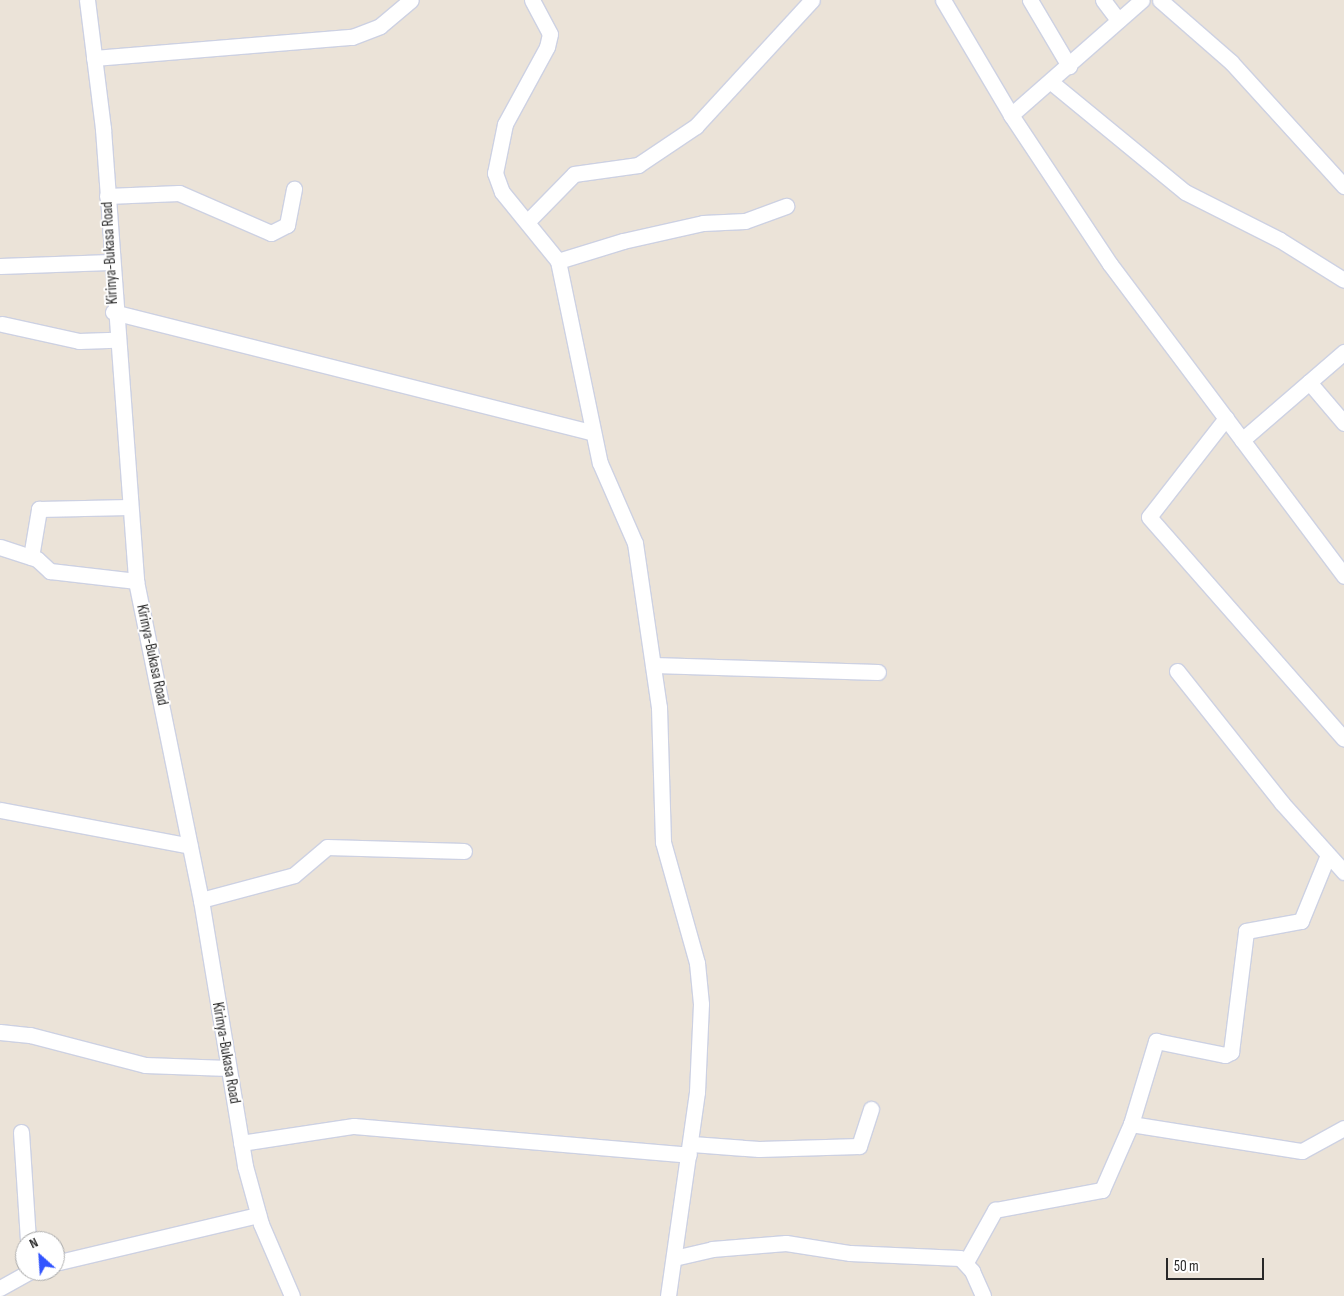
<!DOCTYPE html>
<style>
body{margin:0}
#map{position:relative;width:1344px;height:1296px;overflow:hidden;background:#ebe3d8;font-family:"Sofia Sans Condensed",sans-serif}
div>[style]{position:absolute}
.roads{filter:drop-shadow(1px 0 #cdd1e2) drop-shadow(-1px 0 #cdd1e2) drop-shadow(0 1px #cdd1e2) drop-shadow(0 -1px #cdd1e2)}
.minor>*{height:15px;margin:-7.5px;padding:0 7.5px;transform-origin:7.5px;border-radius:7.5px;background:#fff}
span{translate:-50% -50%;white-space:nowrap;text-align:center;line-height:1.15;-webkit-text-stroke:4px #fff;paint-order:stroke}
.street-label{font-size:15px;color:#282828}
.north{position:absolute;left:15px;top:1231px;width:50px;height:50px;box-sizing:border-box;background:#fff;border:1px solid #a9a9a9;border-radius:50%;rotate:334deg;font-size:14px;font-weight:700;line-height:20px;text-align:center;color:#282828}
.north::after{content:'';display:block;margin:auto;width:18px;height:22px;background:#3154ff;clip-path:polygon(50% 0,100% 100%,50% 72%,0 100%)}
.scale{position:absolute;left:1166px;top:1258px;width:98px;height:22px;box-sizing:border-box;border:2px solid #282828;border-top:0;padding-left:6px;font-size:15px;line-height:18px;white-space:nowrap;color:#282828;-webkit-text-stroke:4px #fff;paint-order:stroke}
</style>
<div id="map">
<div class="roads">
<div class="minor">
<div style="left:87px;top:0;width:130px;rotate:82.9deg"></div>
<div style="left:103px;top:129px;width:453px;rotate:85.8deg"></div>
<div style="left:136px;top:581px;width:326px;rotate:78.5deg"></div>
<div style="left:201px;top:900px;width:270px;rotate:80.6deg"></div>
<div style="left:245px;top:1166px;width:60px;rotate:74.6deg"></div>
<div style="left:261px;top:1224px;width:78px;rotate:66.7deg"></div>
<div style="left:532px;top:0;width:38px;rotate:62deg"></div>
<div style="left:550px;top:34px;width:13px;rotate:103deg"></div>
<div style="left:547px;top:47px;width:88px;rotate:118.6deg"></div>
<div style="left:505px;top:124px;width:50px;rotate:101.5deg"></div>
<div style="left:495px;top:173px;width:20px;rotate:70deg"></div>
<div style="left:502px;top:192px;width:89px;rotate:50.9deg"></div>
<div style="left:558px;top:261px;width:206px;rotate:78.3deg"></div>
<div style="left:600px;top:463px;width:87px;rotate:66.4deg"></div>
<div style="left:635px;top:543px;width:166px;rotate:81.7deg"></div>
<div style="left:659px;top:707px;width:135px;rotate:88.3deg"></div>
<div style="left:663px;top:842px;width:126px;rotate:74.3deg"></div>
<div style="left:697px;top:963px;width:41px;rotate:84.4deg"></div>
<div style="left:701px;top:1004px;width:88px;rotate:92.6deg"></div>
<div style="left:697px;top:1092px;width:206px;rotate:98.1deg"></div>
<div style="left:943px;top:0;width:134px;rotate:59.4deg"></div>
<div style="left:1011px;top:115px;width:179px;rotate:56.4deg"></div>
<div style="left:1110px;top:264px;width:390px;rotate:53.1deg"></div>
<div style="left:1030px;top:0;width:77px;rotate:59.4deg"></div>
<div style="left:1103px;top:0;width:25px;rotate:53deg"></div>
<div style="left:1160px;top:0;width:94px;rotate:41.1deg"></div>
<div style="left:1231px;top:62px;width:168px;rotate:47.7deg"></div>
<div style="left:94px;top:58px;width:259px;rotate:-4.7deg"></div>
<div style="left:352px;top:37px;width:30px;rotate:-21deg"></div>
<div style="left:380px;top:26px;width:40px;rotate:-40deg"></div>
<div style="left:1051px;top:82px;width:173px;rotate:39.4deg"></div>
<div style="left:1185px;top:192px;width:106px;rotate:26.8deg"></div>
<div style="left:1280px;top:240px;width:75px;rotate:32deg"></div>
<div style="left:1011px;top:115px;width:174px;rotate:-41.3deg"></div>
<div style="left:107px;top:196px;width:72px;rotate:-2.4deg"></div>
<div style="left:179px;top:193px;width:100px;rotate:23.5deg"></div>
<div style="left:271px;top:233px;width:18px;rotate:-27deg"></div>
<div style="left:287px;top:225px;width:37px;rotate:-79deg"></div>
<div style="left:527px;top:222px;width:67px;rotate:-45.6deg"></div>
<div style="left:574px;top:174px;width:65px;rotate:-8deg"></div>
<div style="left:638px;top:165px;width:70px;rotate:-33.9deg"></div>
<div style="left:696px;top:126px;width:171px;rotate:-47.4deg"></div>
<div style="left:558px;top:261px;width:68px;rotate:-17.1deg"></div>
<div style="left:623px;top:241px;width:82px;rotate:-12.7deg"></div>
<div style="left:703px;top:223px;width:42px;rotate:-2.7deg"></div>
<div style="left:745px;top:221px;width:44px;rotate:-20.1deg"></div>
<div style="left:0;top:266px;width:110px;rotate:-2.1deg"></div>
<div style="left:113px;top:312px;width:493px;rotate:14.1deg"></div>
<div style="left:2px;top:324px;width:79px;rotate:12.4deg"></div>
<div style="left:79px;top:341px;width:36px;rotate:-2deg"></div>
<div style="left:1309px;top:382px;width:54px;rotate:49.5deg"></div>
<div style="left:1226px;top:418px;width:125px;rotate:127.9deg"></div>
<div style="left:1149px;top:517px;width:295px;rotate:48.7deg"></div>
<div style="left:1242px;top:440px;width:135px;rotate:-40.8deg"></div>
<div style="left:0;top:547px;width:39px;rotate:18deg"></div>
<div style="left:37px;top:559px;width:18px;rotate:43deg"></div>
<div style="left:50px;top:571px;width:87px;rotate:6.6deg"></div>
<div style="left:31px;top:557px;width:49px;rotate:-80.5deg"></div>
<div style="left:39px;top:509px;width:90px;rotate:-1.3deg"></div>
<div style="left:653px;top:665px;width:225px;rotate:1.8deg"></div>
<div style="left:1177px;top:671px;width:169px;rotate:51.5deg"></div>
<div style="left:1282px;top:803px;width:93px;rotate:48.1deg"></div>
<div style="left:0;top:810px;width:193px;rotate:10.7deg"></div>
<div style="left:201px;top:900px;width:96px;rotate:-15deg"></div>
<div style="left:294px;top:875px;width:43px;rotate:-40.3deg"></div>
<div style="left:327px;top:847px;width:137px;rotate:1.7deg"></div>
<div style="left:0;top:1032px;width:30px;rotate:6deg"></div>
<div style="left:30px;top:1035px;width:119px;rotate:14.6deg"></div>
<div style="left:145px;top:1065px;width:83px;rotate:2.1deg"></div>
<div style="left:1131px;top:1124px;width:173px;rotate:9deg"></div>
<div style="left:1302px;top:1151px;width:48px;rotate:-28.7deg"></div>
<div style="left:21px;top:1132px;width:109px;rotate:86.3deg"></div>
<div style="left:241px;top:1143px;width:114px;rotate:-8.6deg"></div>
<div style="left:354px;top:1126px;width:336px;rotate:4.9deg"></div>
<div style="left:692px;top:1144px;width:67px;rotate:4.3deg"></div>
<div style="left:759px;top:1149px;width:100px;rotate:-1.7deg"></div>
<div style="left:859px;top:1146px;width:39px;rotate:-72deg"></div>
<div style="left:674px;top:1258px;width:39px;rotate:-13deg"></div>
<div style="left:712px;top:1249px;width:74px;rotate:-4.6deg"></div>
<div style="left:786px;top:1243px;width:65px;rotate:8.9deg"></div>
<div style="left:850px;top:1253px;width:110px;rotate:2.6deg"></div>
<div style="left:960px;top:1258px;width:18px;rotate:47deg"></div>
<div style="left:972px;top:1271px;width:27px;rotate:66deg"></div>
<div style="left:966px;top:1262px;width:60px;rotate:-60.9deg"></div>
<div style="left:995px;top:1210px;width:109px;rotate:-10.6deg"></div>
<div style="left:1102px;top:1190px;width:72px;rotate:-66.3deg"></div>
<div style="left:1131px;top:1124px;width:87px;rotate:-73.2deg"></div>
<div style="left:1156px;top:1041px;width:70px;rotate:11.5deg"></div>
<div style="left:1225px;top:1055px;width:7px;rotate:-27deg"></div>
<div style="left:1231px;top:1052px;width:122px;rotate:-82.9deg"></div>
<div style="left:1246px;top:931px;width:56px;rotate:-10.3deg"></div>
<div style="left:1301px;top:921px;width:71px;rotate:-67.8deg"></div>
<div style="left:55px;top:1263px;width:209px;rotate:-13.3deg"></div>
<div style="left:0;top:1288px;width:35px;rotate:-29deg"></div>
</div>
</div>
<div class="street-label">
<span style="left:110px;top:253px;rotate:-93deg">Kirinya-Bukasa Road</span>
<span style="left:152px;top:655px;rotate:78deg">Kirinya-Bukasa Road</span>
<span style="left:226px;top:1053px;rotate:80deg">Kirinya-Bukasa Road</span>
</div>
<div class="north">N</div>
<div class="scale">50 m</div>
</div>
